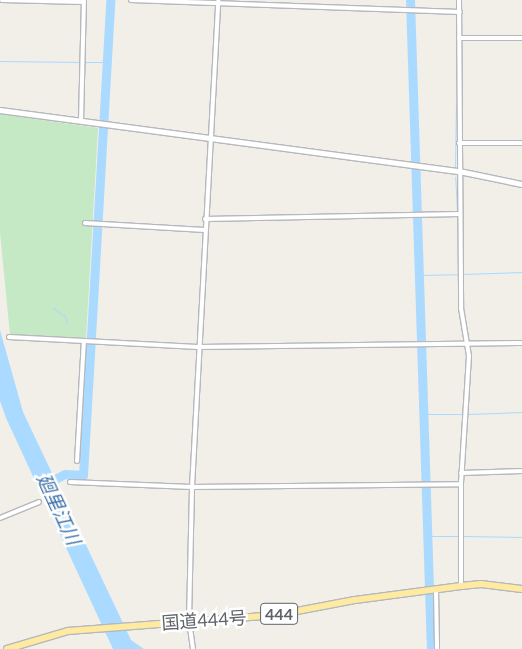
<!DOCTYPE html>
<meta charset="utf-8">
<style>
body{margin:0}
#map{position:relative;width:522px;height:649px;overflow:hidden;background:#f1efe8;font-family:Lato,"Noto Sans JP",sans-serif}
div>[style]{position:absolute}
.green>*{inset:0;background:#c5e8c5}
.water>*{inset:0;background:#aadaff}
.stream>*{height:1px;margin:-0.5px;padding:0 0.5px;transform-origin:0.5px;border-radius:0.5px;background:#aadaff}
.river>*{height:9px;margin:-4.5px;padding:0 4.5px;transform-origin:4.5px;border-radius:4.5px;background:#aadaff}
.roads{filter:drop-shadow(1px 0 #b5b8bc) drop-shadow(-1px 0 #b5b8bc) drop-shadow(0 1px #b5b8bc) drop-shadow(0 -1px #b5b8bc)}
.minor>*{height:4px;margin:-2px;padding:0 2px;transform-origin:2px;border-radius:2px;background:#fff}
.tertiary>*{height:4.5px;margin:-2.25px;padding:0 2.25px;transform-origin:2.25px;border-radius:2.25px;background:#fff}
.trunk>*{height:6px;margin:-3px;padding:0 3px;transform-origin:3px;border-radius:3px;background:#feeaa1}
span{translate:-50% -50%;white-space:nowrap;text-align:center;line-height:1.15;-webkit-text-stroke:5px #fff;paint-order:stroke}
.shield-label span{padding:1px 4px;background:#fff;border:1px solid;border-radius:4px;-webkit-text-stroke-width:0}
.shield-label{font-size:16px;color:#5f6368;font-weight:700}
.street-label{font-size:18px;color:#5f6368}
.water-label{font-size:19px;color:#4174aa;font-style:italic}
</style>
<div id="map">
<div class="green">
<div style="clip-path:polygon(0 114px,98px 128px,86px 338px,10px 335px,0 232px)"></div>
</div>
<div class="water">
<div style="clip-path:polygon(0 330px,23px 412px,131px 640px,144px 649px,113px 649px,6px 418px,0 401px)"></div>
</div>
<div class="stream">
<div style="left:456px;top:0;width:10px;rotate:84deg"></div>
<div style="left:457px;top:14px;width:62px;rotate:90deg"></div>
<div style="left:0;top:61px;width:81px;rotate:0.7deg"></div>
<div style="left:85px;top:62px;width:22px"></div>
<div style="left:455px;top:167px;width:62px;rotate:-89.1deg"></div>
<div style="left:417px;top:212px;width:40px;rotate:-1.4deg"></div>
<div style="left:457px;top:211px;width:34px;rotate:-93deg"></div>
<div style="left:463px;top:274px;width:59px;rotate:-1.9deg"></div>
<div style="left:419px;top:275px;width:39px;rotate:-1deg"></div>
<div style="left:53px;top:308px;width:14px;rotate:34deg"></div>
<div style="left:65px;top:316px;width:7px;rotate:74deg"></div>
<div style="left:423px;top:414px;width:40px"></div>
<div style="left:468px;top:414px;width:54px;rotate:-2.1deg"></div>
<div style="left:427px;top:536px;width:31px"></div>
<div style="left:463px;top:536px;width:59px;rotate:1deg"></div>
</div>
<div class="river">
<div style="left:410px;top:0;width:649px;rotate:88.15deg"></div>
<div style="left:47px;top:483px;width:20px;rotate:-27deg"></div>
<div style="left:65px;top:474px;width:18px;rotate:3deg"></div>
<div style="left:83px;top:475px;width:476px;rotate:-86.7deg"></div>
</div>
<div class="roads">
<div class="minor">
<div style="left:2px;top:0;width:81px;rotate:1.4deg"></div>
<div style="left:131px;top:0;width:329px;rotate:2.1deg"></div>
<div style="left:459px;top:0;width:308px;rotate:89.6deg"></div>
<div style="left:461px;top:308px;width:49px;rotate:80.5deg"></div>
<div style="left:469px;top:356px;width:128px;rotate:93.6deg"></div>
<div style="left:461px;top:484px;width:102px;rotate:90deg"></div>
<div style="left:459px;top:38px;width:63px"></div>
<div style="left:81px;top:121px;width:121px;rotate:-88.6deg"></div>
<div style="left:459px;top:143px;width:63px"></div>
<div style="left:205px;top:219px;width:255px;rotate:-1.1deg"></div>
<div style="left:85px;top:223px;width:120px;rotate:3.3deg"></div>
<div style="left:9px;top:337px;width:189px;rotate:3deg"></div>
<div style="left:198px;top:347px;width:324px;rotate:-0.7deg"></div>
<div style="left:77px;top:461px;width:120px;rotate:-86.7deg"></div>
<div style="left:461px;top:473px;width:61px;rotate:-1.9deg"></div>
<div style="left:70px;top:482px;width:122px;rotate:2.3deg"></div>
<div style="left:192px;top:487px;width:269px;rotate:-0.6deg"></div>
<div style="left:0;top:518px;width:42px;rotate:-22.3deg"></div>
<div style="left:436px;top:589px;width:60px;rotate:89deg"></div>
<div style="left:193px;top:649px;width:29px;rotate:-98deg"></div>
<div style="left:189px;top:620px;width:133px;rotate:-88.7deg"></div>
<div style="left:192px;top:487px;width:488px;rotate:-86.9deg"></div>
</div>
<div class="tertiary">
<div style="left:0;top:110px;width:463px;rotate:7.6deg"></div>
<div style="left:459px;top:171px;width:64px;rotate:11.7deg"></div>
</div>
<div class="trunk">
<div style="left:7px;top:649px;width:64px;rotate:-16.4deg"></div>
<div style="left:68px;top:631px;width:209px;rotate:-4.4deg"></div>
<div style="left:276px;top:615px;width:80px;rotate:-10.8deg"></div>
<div style="left:355px;top:600px;width:107px;rotate:-7.5deg"></div>
<div style="left:461px;top:586px;width:20px;rotate:-6deg"></div>
<div style="left:481px;top:584px;width:41px;rotate:7deg"></div>
</div>
</div>
<div class="shield-label">
<span style="left:279px;top:614px">444</span>
</div>
<div class="street-label">
<span style="left:204px;top:620px;rotate:-4deg">国道444号</span>
</div>
<div class="water-label">
<span style="left:59px;top:509px;rotate:65deg">廻里江川</span>
</div>
</div>
